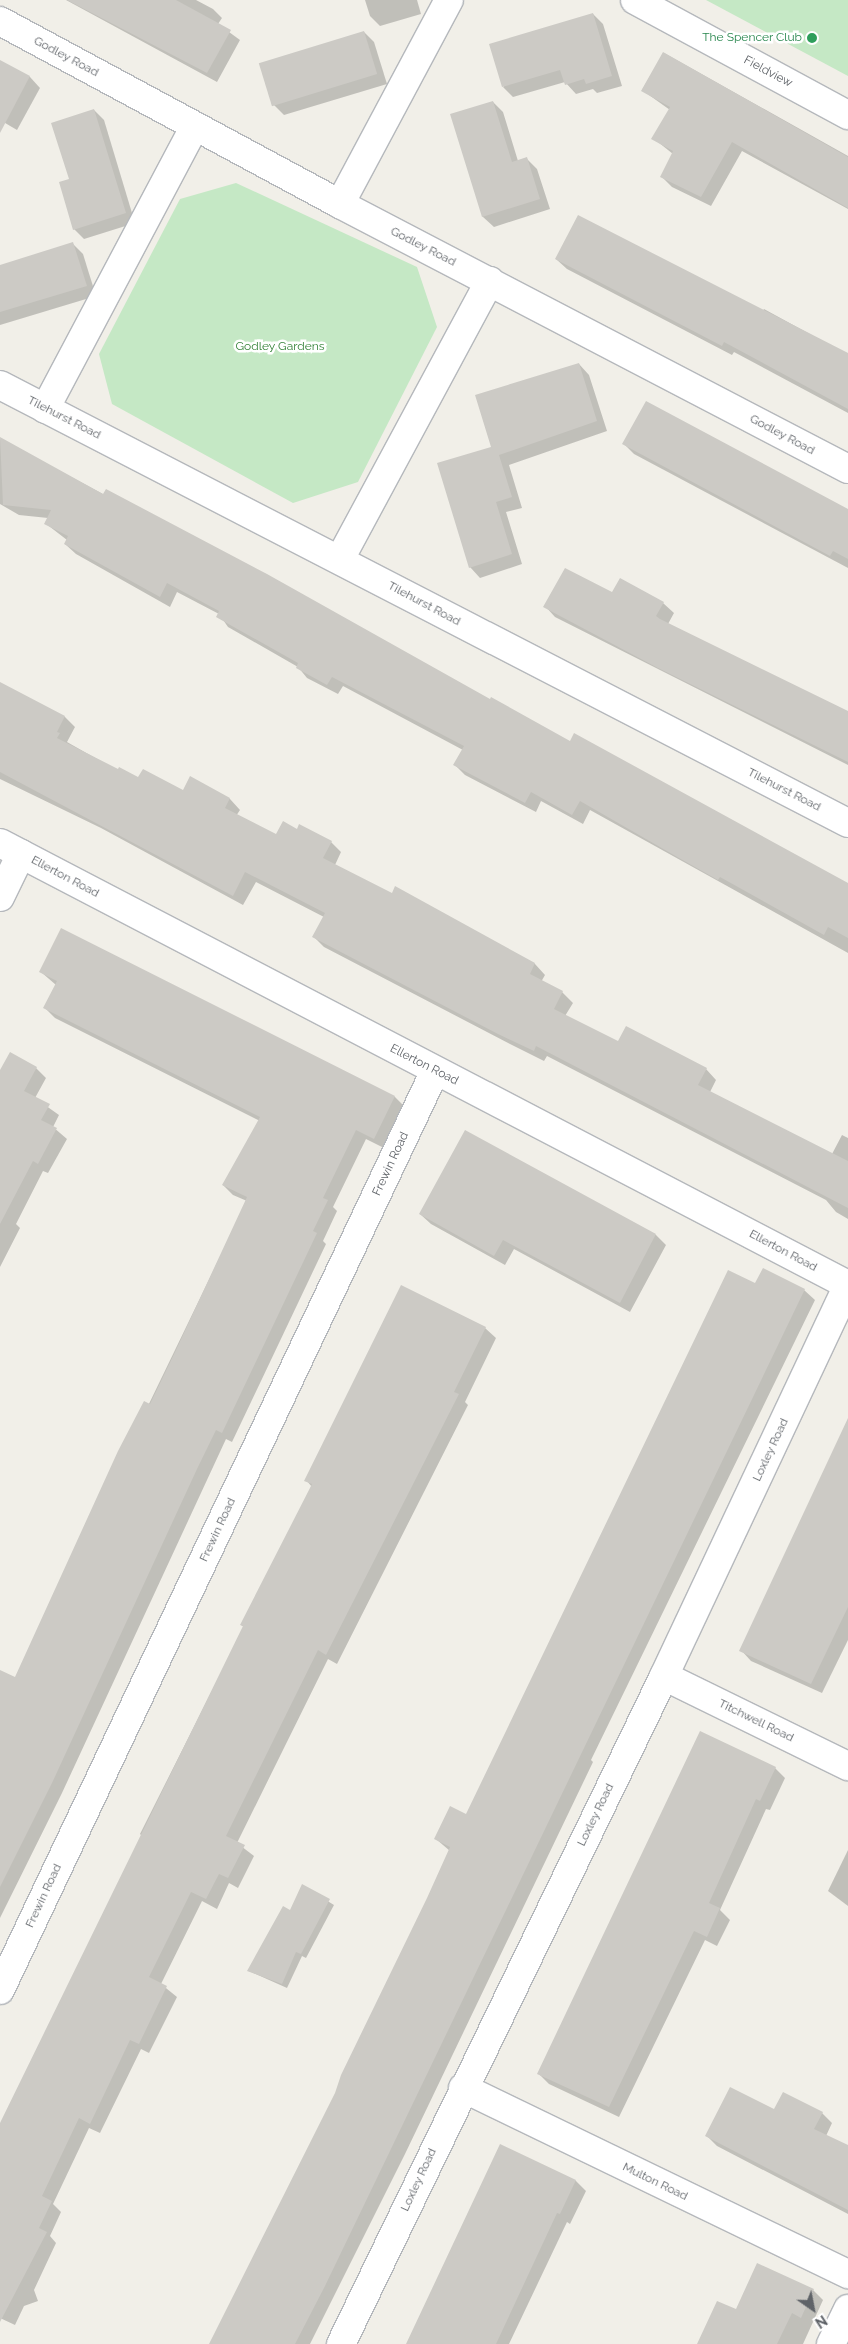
<!DOCTYPE html>
<style>
body{margin:0}
#map{position:relative;width:848px;height:2344px;overflow:hidden;background:#f1efe8;font-family:Raleway,sans-serif}
div>[style]{position:absolute}
.green>*{inset:0;background:#c5e8c5}
.shadow>*{inset:0;background:#0003}
.building>*{inset:0;background:#cccac5;transform-origin:0 0}
.roads{filter:drop-shadow(1px 0 #b5b8bc) drop-shadow(-1px 0 #b5b8bc) drop-shadow(0 1px #b5b8bc) drop-shadow(0 -1px #b5b8bc)}
.street>*{height:28px;margin:-14px;padding:0 14px;transform-origin:14px;border-radius:14px;background:#fff}
.dots>*{width:14px;height:14px;translate:-50% -50%;box-sizing:border-box;border:2px solid #fff;border-radius:50%}
span{translate:-50% -50%;white-space:nowrap;text-align:center;line-height:1.15;-webkit-text-stroke:5px #fff;paint-order:stroke}
.leisure-label{font-size:12px;color:#27864d}
.right{translate:-100% -50%;text-align:right}
.street-label{font-size:12px;color:#5f6368}
.park-label{font-size:12px;color:#348238}
.north{position:absolute;left:788px;top:2284px;width:50px;height:50px;-webkit-text-stroke:4px #fff;paint-order:stroke;rotate:147deg;font-size:14px;font-weight:700;line-height:20px;text-align:center;color:#5f6368}
.north::after{content:'';display:block;margin:auto;width:18px;height:22px;background:#5f6368;clip-path:polygon(50% 0,100% 100%,50% 72%,0 100%)}
</style>
<div id="map">
<div class="green">
<div style="clip-path:polygon(706px 0,848px 0,848px 76px)"></div>
<div style="clip-path:polygon(236px 183px,417px 267px,437px 327px,358px 482px,293px 503px,112px 404px,99px 354px,180px 199px)"></div>
</div>
<div class="shadow">
<div style="clip-path:polygon(66px 0,196px 0,213px 9px,222px 18px,218px 24px,240px 40px,217px 82px)"></div>
<div style="clip-path:polygon(365px 0,417px 0,421px 14px,380px 26px,370px 16px)"></div>
<div style="clip-path:polygon(593px 14px,603px 24px,622px 86px,597px 93px,593px 89px,576px 94px,565px 82px,513px 97px,503px 87px)"></div>
<div style="clip-path:polygon(364px 32px,374px 42px,387px 84px,284px 115px,274px 105px)"></div>
<div style="clip-path:polygon(664px 53px,848px 156px,848px 209px,742px 151px,711px 206px,672px 187px,662px 177px,673px 154px,653px 138px,670px 110px,642px 90px)"></div>
<div style="clip-path:polygon(0 62px,30px 77px,40px 88px,17px 130px,0 120px)"></div>
<div style="clip-path:polygon(493px 102px,503px 112px,518px 161px,527px 159px,537px 169px,550px 209px,494px 227px,483px 217px,452px 115px)"></div>
<div style="clip-path:polygon(94px 110px,104px 120px,135px 223px,84px 239px,74px 229px,70px 180px)"></div>
<div style="clip-path:polygon(73px 244px,83px 254px,96px 296px,0 325px,0 266px)"></div>
<div style="clip-path:polygon(556px 259px,762px 312px,764px 309px,848px 355px,848px 413px,734px 352px,732px 355px,567px 269px)"></div>
<div style="clip-path:polygon(579px 364px,589px 375px,607px 431px,509px 465px,522px 508px,506px 512px,522px 564px,480px 578px,470px 567px,493px 448px)"></div>
<div style="clip-path:polygon(0 439px,490px 701px,848px 885px,848px 953px,590px 810px,583px 824px,541px 801px,536px 812px,465px 775px,455px 765px,463px 750px,343px 686px,338px 694px,307px 678px,298px 667px,228px 627px,219px 614px,177px 592px,170px 607px,76px 554px,65px 544px,67px 540px,45px 523px,48px 518px,19px 515px,0 504px)"></div>
<div style="clip-path:polygon(624px 444px,848px 511px,848px 568px,634px 454px)"></div>
<div style="clip-path:polygon(620px 580px,663px 603px,674px 613px,668px 624px,848px 714px,848px 765px,555px 617px,545px 606px,612px 594px)"></div>
<div style="clip-path:polygon(0 684px,65px 717px,75px 727px,67px 742px,118px 771px,183px 792px,190px 778px,230px 799px,240px 810px,236px 816px,276px 836px,297px 831px,331px 842px,341px 852px,335px 865px,392px 895px,396px 888px,535px 964px,545px 975px,541px 982px,562px 992px,573px 1003px,565px 1016px,618px 1043px,706px 1069px,716px 1080px,710px 1092px,832px 1154px,842px 1135px,848px 1138px,848px 1219px,836px 1212px,826px 1200px,547px 1056px,544px 1061px,510px 1044px,324px 947px,314px 937px,324px 917px,256px 882px,243px 905px,101px 828px,0 779px)"></div>
<div style="clip-path:polygon(41px 972px,395px 1097px,405px 1107px,384px 1148px,366px 1139px,333px 1207px,337px 1211px,323px 1241px,326px 1244px,232px 1442px,226px 1439px,62px 1793px,0 1918px,0 1674px,16px 1679px,247px 1201px,233px 1195px,223px 1185px,260px 1121px,55px 1018px,45px 1008px,56px 985px)"></div>
<div style="clip-path:polygon(36px 1068px,46px 1078px,35px 1098px,59px 1115px,53px 1127px,67px 1139px,48px 1173px,43px 1171px,16px 1224px,20px 1228px,0 1267px,0 1082px)"></div>
<div style="clip-path:polygon(420px 1214px,656px 1235px,666px 1245px,630px 1312px,514px 1249px,505px 1265px,431px 1224px)"></div>
<div style="clip-path:polygon(756px 1285px,804px 1290px,815px 1300px,591px 1760px,593px 1762px,405px 2154px,310px 2344px,210px 2344px,336px 2094px,450px 1851px,436px 1839px,467px 1816px)"></div>
<div style="clip-path:polygon(485px 1328px,496px 1338px,465px 1402px,468px 1405px,337px 1664px,328px 1659px,237px 1843px,254px 1856px,238px 1888px,229px 1883px,217px 1909px,202px 1901px,161px 1984px,177px 1997px,149px 2053px,141px 2049px,100px 2133px,89px 2128px,53px 2204px,61px 2212px,50px 2236px,56px 2243px,34px 2290px,38px 2301px,24px 2306px,15px 2325px,0 2318px,0 2129px,143px 1837px,140px 1834px,244px 1627px,241px 1625px,312px 1487px,306px 1480px)"></div>
<div style="clip-path:polygon(848px 1424px,848px 1640px,822px 1693px,751px 1661px,741px 1650px)"></div>
<div style="clip-path:polygon(775px 1768px,785px 1778px,770px 1810px,766px 1809px,720px 1910px,730px 1920px,717px 1946px,705px 1940px,619px 2117px,549px 2084px,539px 2074px)"></div>
<div style="clip-path:polygon(848px 1850px,848px 1906px,828px 1891px)"></div>
<div style="clip-path:polygon(303px 1886px,334px 1905px,306px 1958px,302px 1956px,287px 1988px,249px 1971px,291px 1912px)"></div>
<div style="clip-path:polygon(775px 2111px,822px 2113px,832px 2123px,826px 2136px,848px 2146px,848px 2214px,717px 2146px,707px 2136px)"></div>
<div style="clip-path:polygon(501px 2146px,576px 2181px,586px 2191px,570px 2224px,567px 2222px,509px 2344px,407px 2344px)"></div>
<div style="clip-path:polygon(813px 2290px,823px 2300px,803px 2344px,699px 2344px,736px 2311px)"></div>
</div>
<div class="building">
<div style="clip-path:polygon(67px 0,176px 0,231px 30px,207px 73px)"></div>
<div style="clip-path:polygon(593px 13px,612px 76px,586px 84px,584px 79px,565px 85px,560px 70px,502px 87px,489px 44px)"></div>
<div style="left:364px;top:31px;width:45px;height:110px;rotate:73deg"></div>
<div style="clip-path:polygon(663px 52px,848px 157px,848px 208px,732px 142px,701px 197px,660px 177px,673px 151px,651px 139px,670px 107px,641px 91px)"></div>
<div style="clip-path:polygon(0 60px,30px 76px,0 133px)"></div>
<div style="clip-path:polygon(493px 101px,512px 162px,527px 157px,540px 199px,482px 217px,450px 114px)"></div>
<div style="clip-path:polygon(94px 109px,126px 213px,73px 230px,59px 182px,69px 179px,51px 123px)"></div>
<div style="clip-path:polygon(578px 215px,848px 353px,848px 409px,724px 342px,722px 346px,555px 259px)"></div>
<div style="clip-path:polygon(73px 242px,87px 286px,0 312px,0 265px)"></div>
<div style="clip-path:polygon(579px 363px,597px 421px,499px 455px,512px 497px,496px 502px,512px 554px,469px 568px,437px 463px,491px 447px,475px 395px)"></div>
<div style="clip-path:polygon(646px 401px,848px 509px,848px 559px,833px 551px,830px 556px,622px 444px)"></div>
<div style="clip-path:polygon(0 437px,103px 494px,106px 489px,267px 574px,490px 699px,491px 697px,570px 741px,574px 733px,848px 883px,848px 938px,828px 927px,824px 935px,720px 877px,718px 880px,679px 858px,580px 801px,572px 815px,531px 792px,525px 803px,453px 765px,464px 746px,332px 677px,327px 685px,296px 668px,298px 663px,216px 617px,219px 611px,167px 583px,160px 597px,64px 544px,68px 536px,44px 524px,51px 510px,3px 505px)"></div>
<div style="clip-path:polygon(565px 568px,612px 592px,620px 578px,664px 602px,656px 616px,660px 619px,848px 711px,848px 762px,658px 668px,543px 607px)"></div>
<div style="clip-path:polygon(0 682px,65px 716px,57px 732px,60px 733px,57px 738px,118px 769px,119px 767px,138px 777px,143px 769px,183px 790px,190px 776px,230px 798px,225px 808px,276px 834px,283px 821px,297px 829px,299px 824px,332px 841px,323px 858px,392px 893px,395px 886px,535px 963px,530px 974px,563px 991px,554px 1009px,618px 1041px,626px 1026px,707px 1068px,698px 1085px,848px 1161px,848px 1208px,536px 1046px,534px 1051px,498px 1034px,312px 937px,325px 913px,245px 872px,233px 896px,0 772px)"></div>
<div style="clip-path:polygon(61px 928px,395px 1096px,374px 1139px,356px 1130px,323px 1198px,328px 1200px,313px 1231px,317px 1233px,222px 1433px,216px 1430px,197px 1469px,52px 1783px,0 1887px,0 1670px,15px 1677px,118px 1451px,144px 1401px,150px 1404px,176px 1350px,247px 1197px,222px 1185px,260px 1117px,43px 1008px,57px 981px,39px 972px)"></div>
<div style="clip-path:polygon(10px 1052px,37px 1067px,24px 1091px,50px 1104px,41px 1120px,57px 1128px,38px 1164px,33px 1161px,0 1224px,0 1070px)"></div>
<div style="clip-path:polygon(465px 1130px,656px 1234px,620px 1303px,503px 1240px,494px 1256px,419px 1214px)"></div>
<div style="clip-path:polygon(763px 1268px,805px 1289px,325px 2286px,295px 2344px,209px 2344px,335px 2093px,341px 2075px,427px 1898px,450px 1847px,434px 1839px,450px 1806px,466px 1814px,728px 1270px,755px 1283px)"></div>
<div style="clip-path:polygon(401px 1285px,486px 1327px,454px 1392px,459px 1394px,326px 1655px,318px 1650px,226px 1836px,245px 1845px,228px 1878px,219px 1874px,206px 1899px,191px 1892px,149px 1977px,167px 1986px,139px 2044px,130px 2040px,90px 2124px,79px 2118px,42px 2196px,52px 2201px,39px 2228px,47px 2232px,0 2322px,0 2123px,243px 1626px,240px 1625px,312px 1484px,304px 1481px)"></div>
<div style="clip-path:polygon(848px 1418px,848px 1607px,811px 1684px,739px 1651px)"></div>
<div style="clip-path:polygon(700px 1731px,776px 1767px,760px 1801px,756px 1799px,709px 1903px,720px 1908px,707px 1937px,694px 1931px,609px 2107px,537px 2074px)"></div>
<div style="clip-path:polygon(302px 1884px,330px 1899px,301px 1954px,296px 1952px,282px 1984px,247px 1971px,283px 1906px,290px 1910px)"></div>
<div style="clip-path:polygon(730px 2087px,774px 2109px,783px 2092px,823px 2112px,814px 2129px,848px 2145px,848px 2210px,705px 2136px)"></div>
<div style="clip-path:polygon(500px 2144px,576px 2180px,560px 2214px,557px 2213px,496px 2344px,406px 2344px)"></div>
<div style="clip-path:polygon(757px 2263px,814px 2289px,801px 2318px,792px 2313px,777px 2344px,697px 2344px,717px 2301px,736px 2309px)"></div>
</div>
<div class="roads">
<div class="street">
<div style="left:635px;top:0;width:242px;rotate:28.4deg"></div>
<div style="left:0;top:21px;width:386px;rotate:28.3deg"></div>
<div style="left:340px;top:204px;width:573px;rotate:27.55deg"></div>
<div style="left:340px;top:204px;width:231px;rotate:-61.9deg"></div>
<div style="left:0;top:385px;width:954px;rotate:27.32deg"></div>
<div style="left:45px;top:409px;width:320px;rotate:-62.1deg"></div>
<div style="left:340px;top:559px;width:316px;rotate:-61.7deg"></div>
<div style="left:0;top:843px;width:956px;rotate:27.53deg"></div>
<div style="left:0;top:897px;width:48px;rotate:-64deg"></div>
<div style="left:664px;top:1676px;width:205px;rotate:26.1deg"></div>
<div style="left:0;top:1990px;width:1017px;rotate:-64.67deg"></div>
<div style="left:463px;top:2088px;width:428px;rotate:25.8deg"></div>
<div style="left:341px;top:2344px;width:742px;rotate:-64.19deg"></div>
<div style="left:664px;top:1676px;width:432px;rotate:-64.8deg"></div>
<div style="left:831px;top:2344px;width:39px;rotate:-64deg"></div>
</div>
</div>
<div class="dots">
<div style="left:812px;top:38px;background:#2e9e5b"></div>
</div>
<div class="leisure-label">
<span class="right" style="left:802px;top:38px">The Spencer Club</span>
</div>
<div class="street-label">
<span style="left:66px;top:57px;rotate:28deg">Godley Road</span>
<span style="left:768px;top:72px;rotate:28deg">Fieldview</span>
<span style="left:423px;top:247px;rotate:27deg">Godley Road</span>
<span style="left:64px;top:418px;rotate:27deg">Tilehurst Road</span>
<span style="left:782px;top:435px;rotate:28deg">Godley Road</span>
<span style="left:424px;top:604px;rotate:28deg">Tilehurst Road</span>
<span style="left:784px;top:790px;rotate:27deg">Tilehurst Road</span>
<span style="left:65px;top:877px;rotate:28deg">Ellerton Road</span>
<span style="left:424px;top:1065px;rotate:27deg">Ellerton Road</span>
<span style="left:391px;top:1164px;rotate:-65deg">Frewin Road</span>
<span style="left:783px;top:1251px;rotate:28deg">Ellerton Road</span>
<span style="left:771px;top:1450px;rotate:-65deg">Loxley Road</span>
<span style="left:218px;top:1530px;rotate:-65deg">Frewin Road</span>
<span style="left:756px;top:1721px;rotate:26deg">Titchwell Road</span>
<span style="left:596px;top:1815px;rotate:-64deg">Loxley Road</span>
<span style="left:44px;top:1896px;rotate:-65deg">Frewin Road</span>
<span style="left:419px;top:2180px;rotate:-65deg">Loxley Road</span>
<span style="left:655px;top:2182px;rotate:26deg">Multon Road</span>
</div>
<div class="park-label">
<span style="left:280px;top:347px">Godley Gardens</span>
</div>
<div class="north">N</div>
</div>
